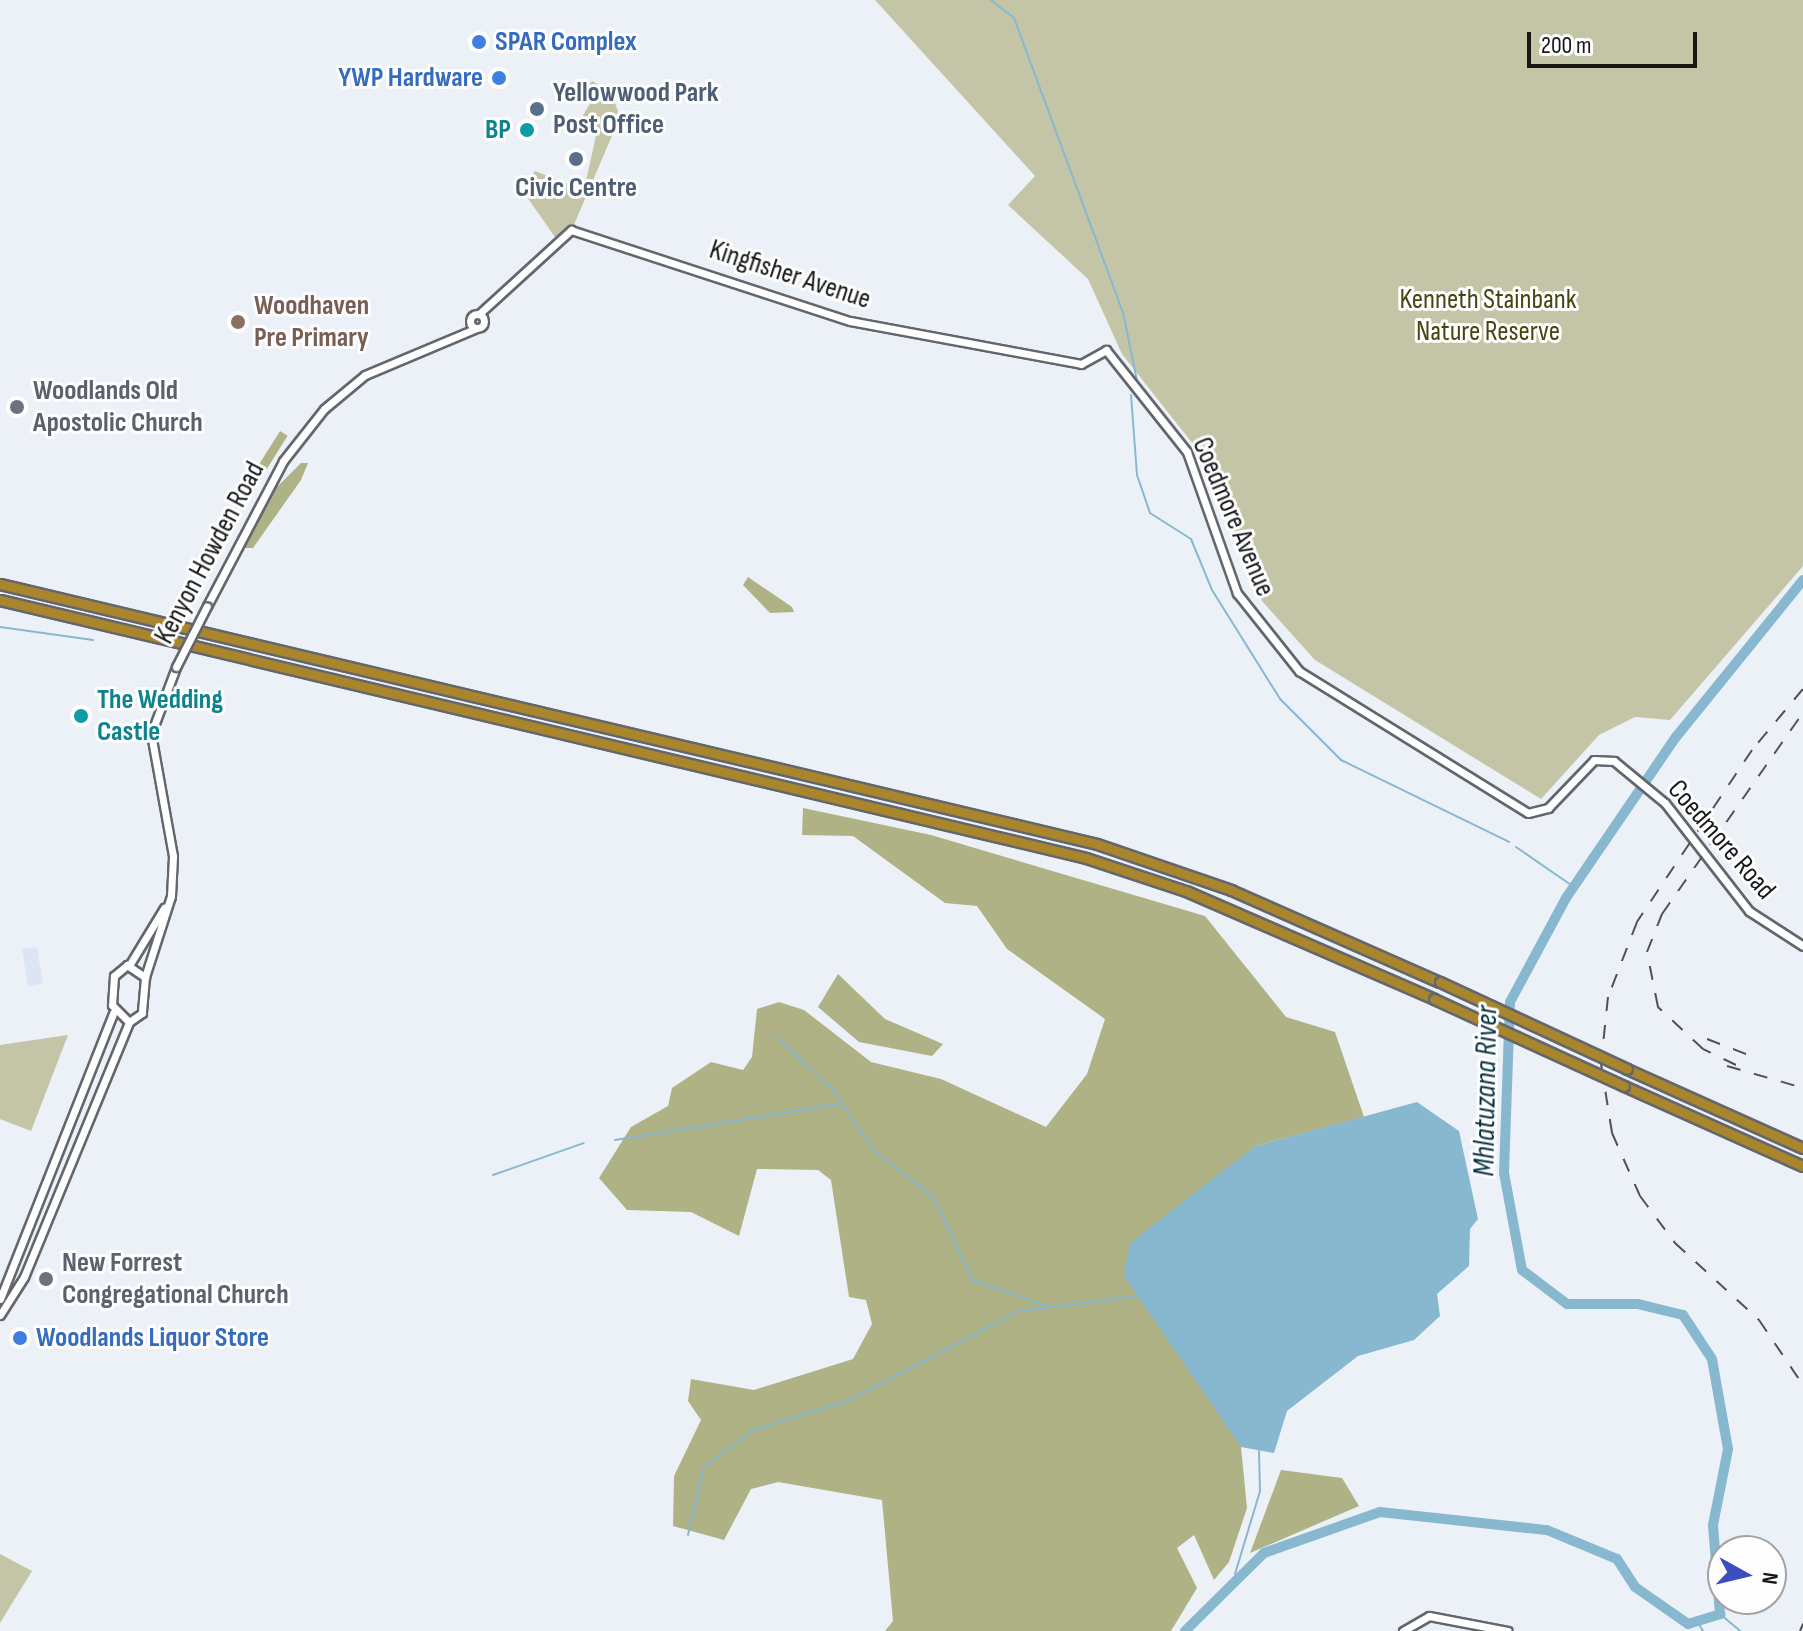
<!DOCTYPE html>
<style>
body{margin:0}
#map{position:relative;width:1803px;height:1631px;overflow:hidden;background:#ecf1f8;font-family:"Sofia Sans Condensed",sans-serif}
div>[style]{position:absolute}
.built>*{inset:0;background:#dce5f3;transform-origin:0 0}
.green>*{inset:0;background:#c3c5a6}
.forest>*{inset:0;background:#afb285;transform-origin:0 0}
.water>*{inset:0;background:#88b8d0}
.stream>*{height:2px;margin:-1px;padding:0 1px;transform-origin:1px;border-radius:1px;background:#88b8d0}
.river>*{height:10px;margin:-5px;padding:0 5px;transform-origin:5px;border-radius:5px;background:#88b8d0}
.roads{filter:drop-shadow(2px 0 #63676d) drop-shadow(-2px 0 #63676d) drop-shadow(0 2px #63676d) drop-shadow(0 -2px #63676d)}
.secondary>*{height:7px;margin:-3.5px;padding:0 3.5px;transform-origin:3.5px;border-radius:3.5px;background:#fff}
.secondary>.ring{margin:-3.5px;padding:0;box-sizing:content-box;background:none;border:7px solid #fff;border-radius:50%}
.highway>*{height:9px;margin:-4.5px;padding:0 4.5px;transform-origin:4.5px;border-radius:4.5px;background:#a9852c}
.rail>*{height:2px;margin-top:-1px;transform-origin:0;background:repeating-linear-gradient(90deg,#4e5154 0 14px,transparent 0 28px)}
.bridges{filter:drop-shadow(2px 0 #63676d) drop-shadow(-2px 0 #63676d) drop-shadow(0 2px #63676d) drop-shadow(0 -2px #63676d)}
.secondary-bridge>*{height:7px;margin:-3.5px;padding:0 3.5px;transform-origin:3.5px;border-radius:3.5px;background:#fff}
.highway-bridge>*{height:9px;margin:-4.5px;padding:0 4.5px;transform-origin:4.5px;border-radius:4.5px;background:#a9852c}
.dots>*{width:22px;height:22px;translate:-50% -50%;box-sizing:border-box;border:4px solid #fefefe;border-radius:50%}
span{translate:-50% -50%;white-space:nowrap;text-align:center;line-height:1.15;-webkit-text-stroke:6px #fefefe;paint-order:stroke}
.shop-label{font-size:28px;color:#366cbe;font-weight:700}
.left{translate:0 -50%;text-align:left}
.right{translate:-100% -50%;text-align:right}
.service-label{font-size:28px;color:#4e5e75;font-weight:700}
.culture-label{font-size:28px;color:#0d838f;font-weight:700}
.street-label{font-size:28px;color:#151719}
.park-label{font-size:28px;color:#454711}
.education-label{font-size:28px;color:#785e54;font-weight:700}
.worship-label{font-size:28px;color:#5b616d;font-weight:700}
.water-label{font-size:30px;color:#033041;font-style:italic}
.north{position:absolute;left:1707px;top:1535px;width:80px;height:80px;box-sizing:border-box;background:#fefefe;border:2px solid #a1a2a2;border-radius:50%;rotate:98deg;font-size:22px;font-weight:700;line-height:32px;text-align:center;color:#151719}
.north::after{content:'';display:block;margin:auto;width:28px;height:36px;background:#3a4ec0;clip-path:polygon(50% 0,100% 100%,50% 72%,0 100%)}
.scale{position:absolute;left:1527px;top:32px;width:170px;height:36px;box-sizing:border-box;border:4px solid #151719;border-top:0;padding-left:10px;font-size:24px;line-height:28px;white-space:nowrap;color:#151719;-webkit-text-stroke:6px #fefefe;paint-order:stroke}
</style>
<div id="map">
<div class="built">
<div style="left:37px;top:947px;width:37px;height:15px;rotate:81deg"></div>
</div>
<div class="green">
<div style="clip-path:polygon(875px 0,1803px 0,1803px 566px,1670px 720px,1635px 717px,1599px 735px,1541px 799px,1315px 660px,1262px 601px,1204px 458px,1122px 354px,1088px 279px,1008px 205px,1035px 176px)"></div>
<div style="clip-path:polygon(592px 81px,611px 92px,620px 117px,573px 227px,557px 240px,522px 190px,535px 171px,584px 190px,597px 131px,576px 127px,591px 102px,583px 92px)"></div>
<div style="clip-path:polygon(68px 1035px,31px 1131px,0 1119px,0 1045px)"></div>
<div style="clip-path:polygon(0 1554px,32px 1571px,0 1623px)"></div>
</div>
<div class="forest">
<div style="left:280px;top:431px;width:9px;height:75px;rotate:32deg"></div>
<div style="clip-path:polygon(301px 463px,308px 463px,301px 480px,253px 548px,245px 548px,276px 488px)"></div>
<div style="clip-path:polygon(748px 577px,792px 607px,794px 612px,770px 613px,743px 585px)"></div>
<div style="clip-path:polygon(803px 808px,931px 835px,1205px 916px,1286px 1017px,1335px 1032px,1364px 1117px,1255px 1146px,1241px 1447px,1247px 1508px,1229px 1562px,1214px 1580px,1194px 1535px,1177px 1548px,1197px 1588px,1171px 1631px,885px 1631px,893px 1621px,882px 1500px,778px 1482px,751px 1489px,724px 1540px,673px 1526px,674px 1476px,701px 1420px,688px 1401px,691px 1379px,754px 1390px,853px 1359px,872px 1324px,866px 1300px,849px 1297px,831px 1180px,818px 1170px,757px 1169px,739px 1236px,691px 1212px,627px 1210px,599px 1178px,631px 1127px,668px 1106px,672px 1088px,711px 1062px,743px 1070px,752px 1057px,757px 1009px,779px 1002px,804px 1010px,871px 1062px,941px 1079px,1046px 1127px,1087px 1074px,1105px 1019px,1007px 949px,977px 906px,945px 903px,853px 836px,802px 835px)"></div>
<div style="clip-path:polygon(838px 974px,885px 1019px,943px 1044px,932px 1056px,859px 1042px,818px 1007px)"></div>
<div style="clip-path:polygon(1281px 1470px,1342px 1478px,1359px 1506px,1250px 1553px)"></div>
</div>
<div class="water">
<div style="clip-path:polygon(1417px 1102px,1459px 1131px,1478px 1219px,1470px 1229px,1469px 1266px,1437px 1294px,1440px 1316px,1414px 1340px,1358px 1356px,1287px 1411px,1274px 1453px,1241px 1447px,1124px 1276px,1130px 1243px,1255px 1146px)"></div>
</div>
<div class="stream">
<div style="left:991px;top:0;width:29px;rotate:38deg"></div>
<div style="left:1014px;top:18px;width:314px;rotate:69.7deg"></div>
<div style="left:1123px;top:312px;width:76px;rotate:78.5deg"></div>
<div style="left:1131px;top:395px;width:80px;rotate:85.7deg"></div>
<div style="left:1137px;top:475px;width:40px;rotate:71.1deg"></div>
<div style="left:1150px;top:513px;width:49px;rotate:32.4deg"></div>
<div style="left:1191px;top:539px;width:55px;rotate:67.6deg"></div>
<div style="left:1212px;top:590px;width:128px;rotate:58deg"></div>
<div style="left:1280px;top:699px;width:86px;rotate:45deg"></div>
<div style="left:1341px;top:760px;width:187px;rotate:26deg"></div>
<div style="left:0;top:627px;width:94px;rotate:8deg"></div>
<div style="left:1516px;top:847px;width:70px;rotate:34.6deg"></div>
<div style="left:777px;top:1037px;width:76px;rotate:43.4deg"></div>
<div style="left:832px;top:1089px;width:74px;rotate:55.5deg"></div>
<div style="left:874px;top:1150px;width:77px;rotate:38.7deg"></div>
<div style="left:934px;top:1198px;width:91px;rotate:64.6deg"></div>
<div style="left:973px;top:1280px;width:77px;rotate:19.6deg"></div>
<div style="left:615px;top:1140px;width:227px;rotate:-9.1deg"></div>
<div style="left:493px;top:1175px;width:96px;rotate:-19.4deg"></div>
<div style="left:688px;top:1535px;width:70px;rotate:-76.8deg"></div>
<div style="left:704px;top:1467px;width:61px;rotate:-37.1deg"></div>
<div style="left:753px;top:1430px;width:99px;rotate:-17deg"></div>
<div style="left:848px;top:1401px;width:193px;rotate:-27.8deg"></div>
<div style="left:1019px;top:1311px;width:120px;rotate:-7.2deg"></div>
<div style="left:1235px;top:1574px;width:87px;rotate:-73.2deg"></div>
<div style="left:1260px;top:1491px;width:40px;rotate:-91.4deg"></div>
<div style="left:1720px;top:1614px;width:26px;rotate:40deg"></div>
<div style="left:1698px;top:1623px;width:9px;rotate:58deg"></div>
</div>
<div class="river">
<div style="left:1185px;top:1631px;width:111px;rotate:-44.6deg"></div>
<div style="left:1264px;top:1553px;width:123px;rotate:-19.5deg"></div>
<div style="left:1380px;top:1512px;width:168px;rotate:6.2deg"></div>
<div style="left:1547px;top:1530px;width:76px;rotate:22.5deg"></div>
<div style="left:1617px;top:1559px;width:33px;rotate:57deg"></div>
<div style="left:1635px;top:1587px;width:65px;rotate:34.9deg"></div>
<div style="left:1688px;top:1624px;width:34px;rotate:-17deg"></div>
<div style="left:1720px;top:1614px;width:89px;rotate:-94.5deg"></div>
<div style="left:1713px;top:1525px;width:77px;rotate:-78.8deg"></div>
<div style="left:1728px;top:1449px;width:91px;rotate:-100.1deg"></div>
<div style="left:1712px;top:1359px;width:53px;rotate:-123.4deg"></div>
<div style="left:1683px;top:1315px;width:46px;rotate:-166.3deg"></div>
<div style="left:1638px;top:1304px;width:71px;rotate:180deg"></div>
<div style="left:1567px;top:1304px;width:56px;rotate:-142.9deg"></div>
<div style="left:1522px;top:1270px;width:99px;rotate:-100.5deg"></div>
<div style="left:1504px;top:1173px;width:171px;rotate:-88deg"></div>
<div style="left:1510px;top:1002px;width:118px;rotate:-61.7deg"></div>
<div style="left:1566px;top:898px;width:195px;rotate:-55.7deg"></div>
<div style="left:1676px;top:737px;width:202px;rotate:-51deg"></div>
</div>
<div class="roads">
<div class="secondary">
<div style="left:479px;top:314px;width:125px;rotate:-42.4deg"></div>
<div style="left:571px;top:230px;width:293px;rotate:18.1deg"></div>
<div style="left:850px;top:321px;width:235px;rotate:10.5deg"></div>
<div style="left:1081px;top:364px;width:29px;rotate:-29deg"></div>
<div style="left:1106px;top:350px;width:130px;rotate:51.5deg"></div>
<div style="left:1187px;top:452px;width:150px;rotate:70.5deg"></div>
<div style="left:1237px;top:593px;width:100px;rotate:51.5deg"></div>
<div style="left:1299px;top:671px;width:269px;rotate:31.8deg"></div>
<div style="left:1528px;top:813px;width:21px;rotate:-14deg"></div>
<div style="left:1548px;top:808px;width:66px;rotate:-46.2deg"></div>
<div style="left:1594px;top:760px;width:20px;rotate:3deg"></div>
<div style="left:1614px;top:761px;width:66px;rotate:39.5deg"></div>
<div style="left:1665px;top:803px;width:137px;rotate:52.1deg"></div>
<div style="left:1749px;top:911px;width:64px;rotate:32.9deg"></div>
<div class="ring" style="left:470px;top:314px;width:7px;height:7px"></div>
<div style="left:207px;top:606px;width:164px;rotate:-62.3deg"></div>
<div style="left:283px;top:461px;width:66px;rotate:-51.7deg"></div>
<div style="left:324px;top:409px;width:53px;rotate:-39.7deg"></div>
<div style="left:365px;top:375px;width:121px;rotate:-22.8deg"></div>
<div style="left:130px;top:964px;width:66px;rotate:-58.7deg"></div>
<div style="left:127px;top:965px;width:22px;rotate:34deg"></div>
<div style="left:145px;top:977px;width:36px;rotate:95deg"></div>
<div style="left:142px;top:1013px;width:16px;rotate:145deg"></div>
<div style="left:129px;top:1022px;width:24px;rotate:-135deg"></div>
<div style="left:112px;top:1005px;width:29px;rotate:-86deg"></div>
<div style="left:114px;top:976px;width:17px;rotate:-40deg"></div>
<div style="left:145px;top:977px;width:85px;rotate:-72.2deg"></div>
<div style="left:171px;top:896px;width:40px;rotate:-87.1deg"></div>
<div style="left:173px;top:856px;width:124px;rotate:-100.2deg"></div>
<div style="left:151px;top:734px;width:72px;rotate:-69.5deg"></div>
<div style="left:0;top:1299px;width:308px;rotate:-68.4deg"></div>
<div style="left:0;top:1315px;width:45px;rotate:-57.7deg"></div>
<div style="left:24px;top:1277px;width:276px;rotate:-67.6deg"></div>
<div style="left:1403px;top:1631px;width:30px;rotate:-30deg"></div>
<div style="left:1429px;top:1616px;width:80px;rotate:10.8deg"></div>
</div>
<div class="highway">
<div style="left:0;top:584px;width:1127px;rotate:13.33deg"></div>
<div style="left:1097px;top:844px;width:142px;rotate:18.9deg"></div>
<div style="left:1231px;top:890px;width:228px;rotate:23.8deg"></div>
<div style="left:0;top:600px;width:1116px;rotate:13.36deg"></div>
<div style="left:1086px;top:858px;width:105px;rotate:18.3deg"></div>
<div style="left:1186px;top:891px;width:270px;rotate:23.5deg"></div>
<div style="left:1627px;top:1069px;width:193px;rotate:24.2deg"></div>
<div style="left:1624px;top:1086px;width:196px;rotate:24.1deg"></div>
</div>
</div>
<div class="rail">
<div style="left:1803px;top:689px;width:80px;rotate:129.9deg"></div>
<div style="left:1752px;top:750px;width:207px;rotate:123.8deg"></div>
<div style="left:1637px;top:922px;width:80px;rotate:111.1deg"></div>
<div style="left:1608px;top:997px;width:67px;rotate:96deg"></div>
<div style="left:1601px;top:1064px;width:70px;rotate:80.9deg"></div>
<div style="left:1612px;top:1133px;width:69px;rotate:66deg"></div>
<div style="left:1640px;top:1196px;width:59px;rotate:53.3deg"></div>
<div style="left:1675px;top:1243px;width:114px;rotate:42.5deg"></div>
<div style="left:1759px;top:1320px;width:78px;rotate:55.9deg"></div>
<div style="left:1707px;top:1039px;width:47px;rotate:21.1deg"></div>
<div style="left:1736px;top:1065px;width:37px;rotate:-154deg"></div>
<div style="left:1703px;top:1049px;width:62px;rotate:-137deg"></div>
<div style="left:1658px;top:1007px;width:56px;rotate:-101.3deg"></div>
<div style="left:1647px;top:952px;width:41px;rotate:-68.5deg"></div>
<div style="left:1662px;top:914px;width:246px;rotate:-55deg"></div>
<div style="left:1727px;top:1066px;width:79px;rotate:16.1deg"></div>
<div style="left:1800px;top:1631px;width:8px;rotate:-67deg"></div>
</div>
<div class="bridges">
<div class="secondary-bridge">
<div style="left:176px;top:667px;width:68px;rotate:-63.1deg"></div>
</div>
<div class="highway-bridge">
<div style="left:1440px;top:982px;width:206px;rotate:24.9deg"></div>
<div style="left:1434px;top:999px;width:209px;rotate:24.6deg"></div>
</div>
</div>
<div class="dots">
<div style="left:479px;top:42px;background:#3f7fe0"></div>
<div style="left:499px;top:78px;background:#3f7fe0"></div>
<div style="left:537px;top:109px;background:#5c6f8a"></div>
<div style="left:527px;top:130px;background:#0f9aa8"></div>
<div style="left:576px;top:159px;background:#5c6f8a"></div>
<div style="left:238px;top:322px;background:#8d6e63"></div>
<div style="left:17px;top:407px;background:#6b7280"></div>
<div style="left:81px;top:716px;background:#0f9aa8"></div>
<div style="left:46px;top:1279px;background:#6b7280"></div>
<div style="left:20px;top:1338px;background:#3f7fe0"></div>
</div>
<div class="shop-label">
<span class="left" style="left:495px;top:42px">SPAR Complex</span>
<span class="right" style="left:483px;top:78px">YWP Hardware</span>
<span class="left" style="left:36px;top:1338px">Woodlands Liquor Store</span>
</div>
<div class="service-label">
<span class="left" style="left:553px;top:109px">Yellowwood Park<br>Post Office</span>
<span style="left:576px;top:188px">Civic Centre</span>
</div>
<div class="culture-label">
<span class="right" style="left:511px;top:130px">BP</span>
<span class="left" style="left:97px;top:716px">The Wedding<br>Castle</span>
</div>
<div class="street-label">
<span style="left:790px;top:275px;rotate:18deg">Kingfisher Avenue</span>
<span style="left:1233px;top:517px;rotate:67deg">Coedmore Avenue</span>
<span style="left:210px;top:553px;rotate:-62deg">Kenyon Howden Road</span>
<span style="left:1721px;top:840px;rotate:49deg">Coedmore Road</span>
</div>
<div class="park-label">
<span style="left:1488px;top:316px">Kenneth Stainbank<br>Nature Reserve</span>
</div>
<div class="education-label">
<span class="left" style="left:254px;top:322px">Woodhaven<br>Pre Primary</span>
</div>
<div class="worship-label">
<span class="left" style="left:33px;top:407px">Woodlands Old<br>Apostolic Church</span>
<span class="left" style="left:62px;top:1279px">New Forrest<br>Congregational Church</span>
</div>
<div class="water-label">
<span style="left:1486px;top:1091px;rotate:-89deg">Mhlatuzana River</span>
</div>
<div class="north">N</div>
<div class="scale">200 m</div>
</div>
